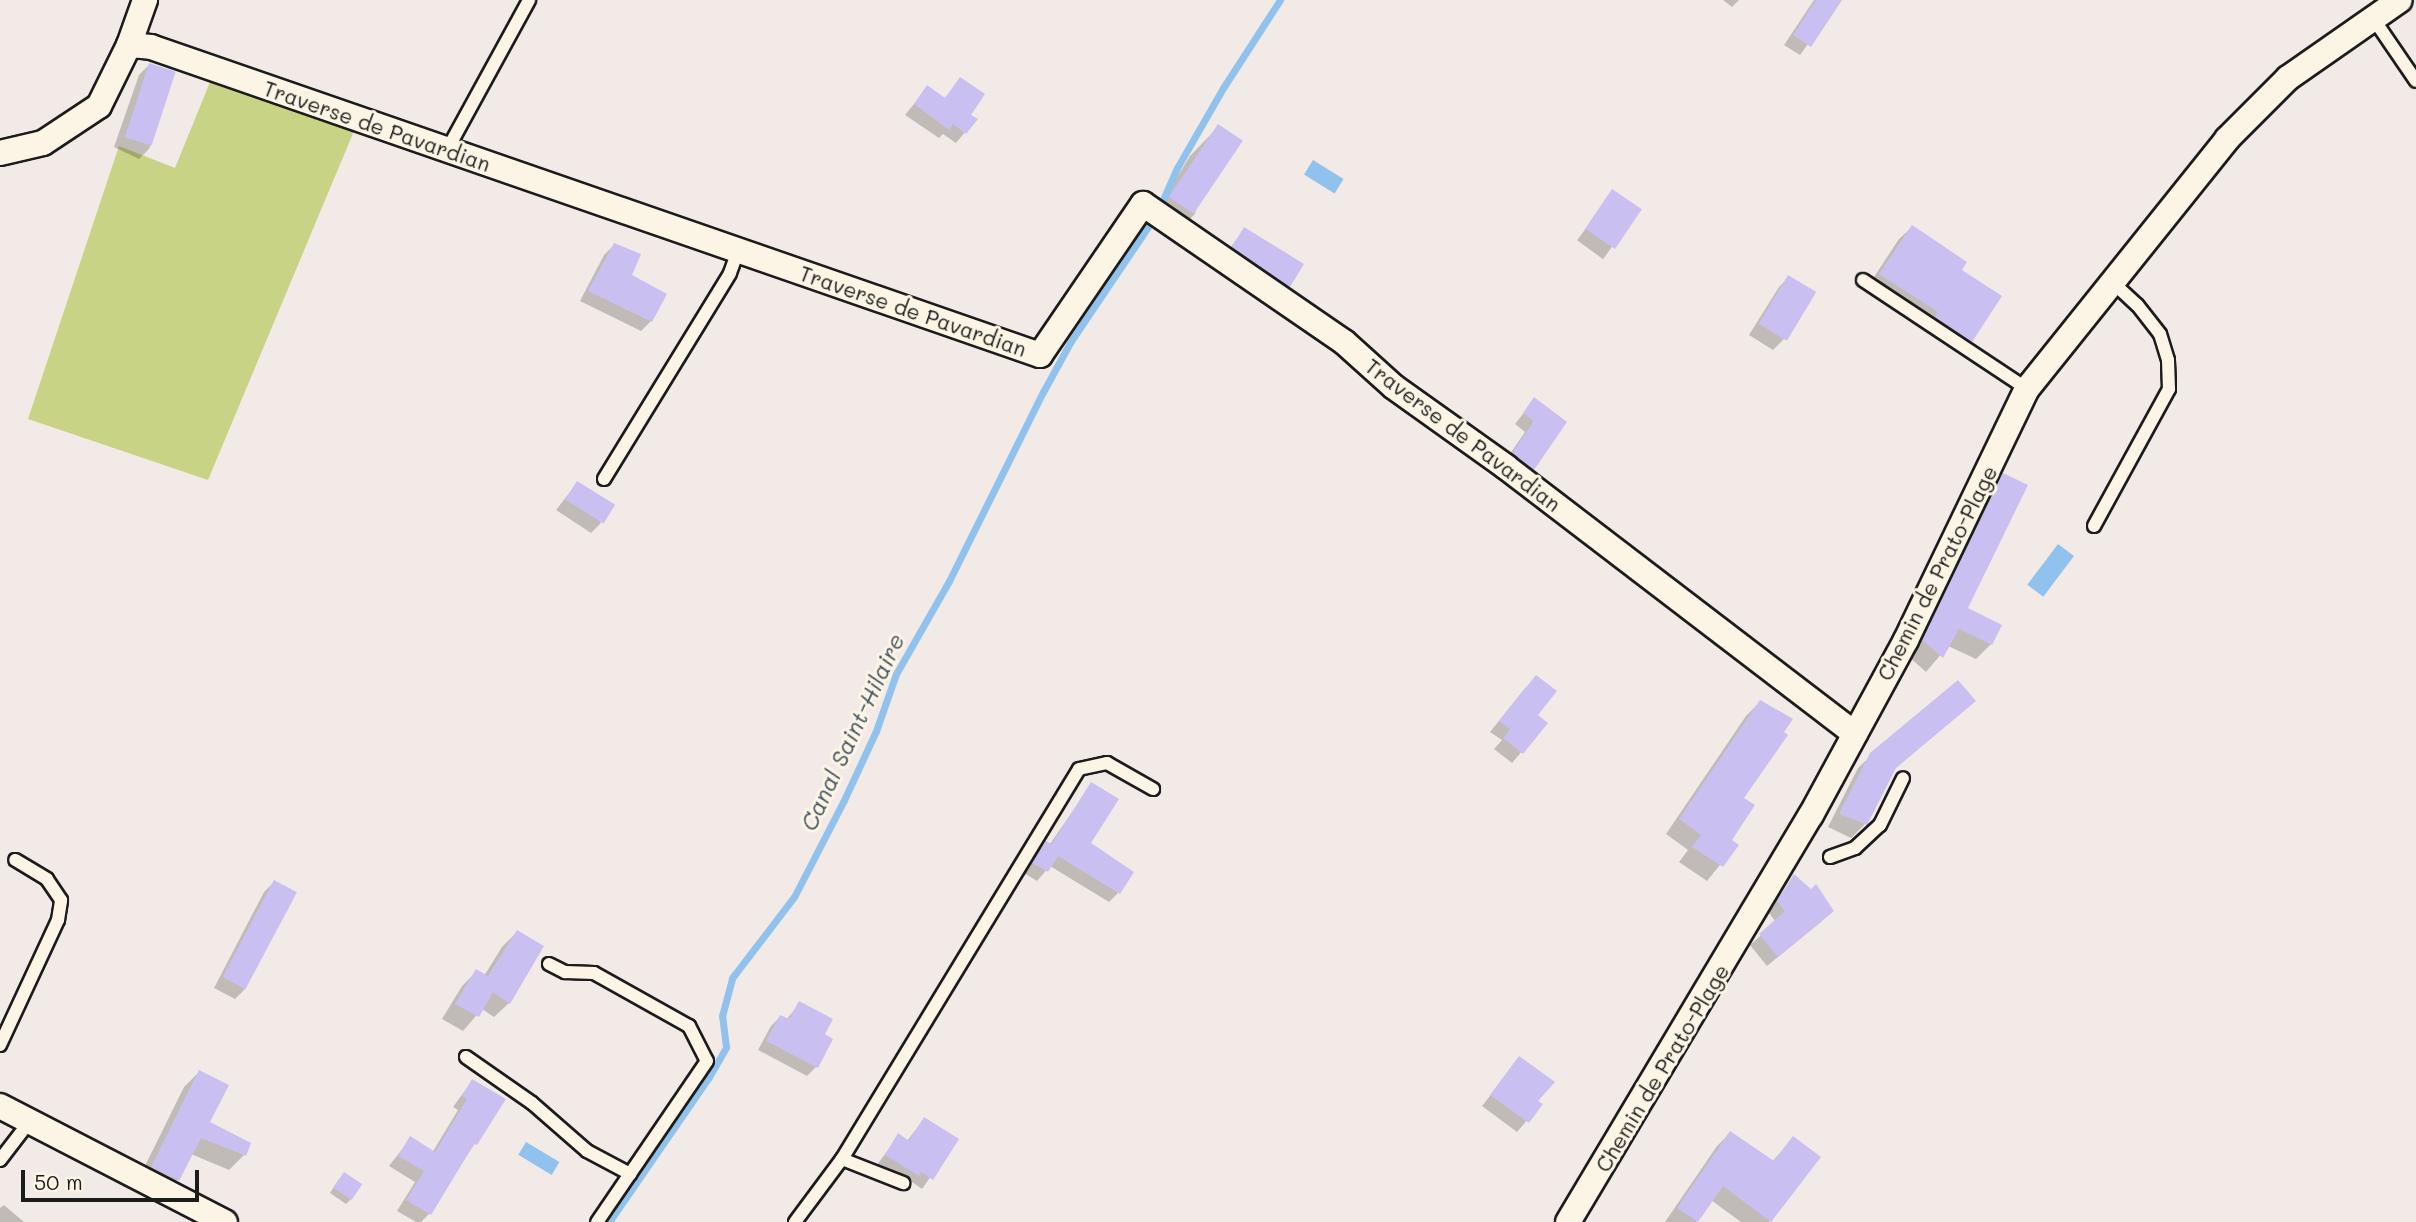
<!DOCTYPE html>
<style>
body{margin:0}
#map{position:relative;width:2416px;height:1222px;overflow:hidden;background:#f2eae7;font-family:Mali,sans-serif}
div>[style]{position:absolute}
.green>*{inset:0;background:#c8d386}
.water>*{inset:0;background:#91c2ed;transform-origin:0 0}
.shadow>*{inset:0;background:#0003;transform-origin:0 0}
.stream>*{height:7px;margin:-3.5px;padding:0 3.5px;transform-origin:3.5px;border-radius:3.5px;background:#91c2ed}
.building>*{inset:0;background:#cabff1;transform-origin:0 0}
.roads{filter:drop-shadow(2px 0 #1c1c1c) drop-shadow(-2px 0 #1c1c1c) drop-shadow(0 2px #1c1c1c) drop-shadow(0 -2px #1c1c1c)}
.service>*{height:12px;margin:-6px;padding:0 6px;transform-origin:6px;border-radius:6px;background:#fcf5e5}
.minor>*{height:24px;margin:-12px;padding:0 12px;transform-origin:12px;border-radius:12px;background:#fcf5e5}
span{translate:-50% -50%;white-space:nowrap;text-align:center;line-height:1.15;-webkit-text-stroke:6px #fcf5e5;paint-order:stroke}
.street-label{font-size:21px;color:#1c1c1c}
.water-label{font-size:23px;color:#455665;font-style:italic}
.scale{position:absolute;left:21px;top:1170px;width:178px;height:32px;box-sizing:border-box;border:4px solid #1c1c1c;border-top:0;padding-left:9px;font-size:21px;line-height:24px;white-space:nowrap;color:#1c1c1c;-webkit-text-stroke:5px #fcf5e5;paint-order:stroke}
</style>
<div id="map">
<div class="green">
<div style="clip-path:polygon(210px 82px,354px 131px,208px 480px,28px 419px,119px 146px,175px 168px)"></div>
</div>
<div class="water">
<div style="left:1313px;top:160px;width:36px;height:17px;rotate:32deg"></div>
<div style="left:2058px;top:544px;width:20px;height:51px;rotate:37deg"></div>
<div style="left:526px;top:1142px;width:39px;height:15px;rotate:31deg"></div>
</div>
<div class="shadow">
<div style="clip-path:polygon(1723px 0,1739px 0,1732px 7px)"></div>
<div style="clip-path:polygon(1814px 0,1840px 0,1800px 55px,1784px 45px)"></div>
<div style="clip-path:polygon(149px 65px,174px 73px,149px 149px,139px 159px,114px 147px,139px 75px)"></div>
<div style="clip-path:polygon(961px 80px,969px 116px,975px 120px,956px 143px,943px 134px,939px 138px,905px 115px,927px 88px,944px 99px)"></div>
<div style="clip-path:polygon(1218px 127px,1195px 214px,1180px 229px,1155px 213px,1190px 156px)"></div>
<div style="left:1613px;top:191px;width:32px;height:61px;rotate:36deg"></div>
<div style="clip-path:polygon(1912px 227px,1959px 271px,1971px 341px,1958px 353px,1924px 330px,1927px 325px,1868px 286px,1899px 239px)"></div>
<div style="clip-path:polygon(1244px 229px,1289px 286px,1279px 296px,1223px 258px)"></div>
<div style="clip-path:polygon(614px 245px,651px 321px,641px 331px,580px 301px,604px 255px)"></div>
<div style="clip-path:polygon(1789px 277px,1813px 292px,1783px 340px,1773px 350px,1749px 335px,1779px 287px)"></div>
<div style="clip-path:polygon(1534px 400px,1533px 469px,1523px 479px,1503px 464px,1525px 432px,1515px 424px)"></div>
<div style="clip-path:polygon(2003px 475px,1965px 609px,1991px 644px,1976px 659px,1948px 646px,1926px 672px,1908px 656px,1988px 490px)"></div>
<div style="clip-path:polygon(577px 483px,601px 523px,591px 533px,556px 510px)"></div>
<div style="clip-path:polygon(1526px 687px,1536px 715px,1546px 723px,1512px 763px,1494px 749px,1502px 740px,1490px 732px)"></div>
<div style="clip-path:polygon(1974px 701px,1892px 771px,1864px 825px,1851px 838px,1828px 827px,1858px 768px,1872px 755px)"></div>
<div style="clip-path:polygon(1760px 702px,1782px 733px,1742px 798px,1729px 841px,1736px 845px,1707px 881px,1679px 862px,1688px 850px,1666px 834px,1746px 716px)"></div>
<div style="clip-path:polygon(1091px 785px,1089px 843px,1118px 893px,1109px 902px,1050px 866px,1037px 881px,1024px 873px,1037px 852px,1047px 843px,1050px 844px)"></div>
<div style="clip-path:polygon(1794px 877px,1822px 921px,1767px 966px,1750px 945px,1776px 922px,1768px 912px)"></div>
<div style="clip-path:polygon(274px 882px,245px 989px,235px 999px,214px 988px,264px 892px)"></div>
<div style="clip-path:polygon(517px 932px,509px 1003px,494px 1017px,482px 1009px,463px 1031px,442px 1019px,462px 986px,477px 971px,484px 976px,502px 947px)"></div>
<div style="clip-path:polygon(800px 1003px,823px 1035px,816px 1067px,807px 1076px,758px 1050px,771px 1026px,780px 1017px,786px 1020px)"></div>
<div style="clip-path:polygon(1519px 1059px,1536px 1101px,1540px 1105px,1517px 1132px,1482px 1106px)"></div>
<div style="clip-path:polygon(199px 1072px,207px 1123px,244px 1155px,229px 1170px,191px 1154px,177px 1180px,162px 1195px,137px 1182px,184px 1087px)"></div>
<div style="clip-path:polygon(472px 1081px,503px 1100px,429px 1214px,421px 1222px,416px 1222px,397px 1211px,415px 1182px,389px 1166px,410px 1139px,432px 1153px,458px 1110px,453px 1107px)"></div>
<div style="clip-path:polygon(924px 1119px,956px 1140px,922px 1189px,912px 1182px,908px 1185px,877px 1165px,898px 1136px,907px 1141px)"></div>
<div style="clip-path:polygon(1730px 1133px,1772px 1162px,1793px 1138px,1818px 1157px,1769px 1222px,1741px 1222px,1711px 1200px,1696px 1222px,1665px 1222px,1717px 1146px)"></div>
<div style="clip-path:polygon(339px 1179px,351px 1199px,346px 1204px,330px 1193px)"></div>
<div style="clip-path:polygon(4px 1205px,24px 1222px,0 1222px,0 1208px)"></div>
</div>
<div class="stream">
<div style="left:1158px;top:211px;width:47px;rotate:-66.2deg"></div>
<div style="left:1177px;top:168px;width:92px;rotate:-60.1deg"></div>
<div style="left:1223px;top:88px;width:105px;rotate:-57.1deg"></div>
<div style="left:609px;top:1222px;width:176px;rotate:-55.4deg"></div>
<div style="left:709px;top:1077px;width:34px;rotate:-60deg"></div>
<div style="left:726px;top:1047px;width:31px;rotate:-97deg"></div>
<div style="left:722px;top:1016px;width:39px;rotate:-75deg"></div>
<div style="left:732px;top:978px;width:102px;rotate:-52.6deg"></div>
<div style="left:794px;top:897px;width:109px;rotate:-62.7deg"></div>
<div style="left:844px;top:800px;width:76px;rotate:-65.1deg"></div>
<div style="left:876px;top:731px;width:60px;rotate:-70.7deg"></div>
<div style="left:896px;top:674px;width:107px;rotate:-60.3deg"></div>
<div style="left:949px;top:581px;width:211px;rotate:-63.6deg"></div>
<div style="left:1043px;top:392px;width:58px;rotate:-61.2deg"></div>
<div style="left:1071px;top:341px;width:148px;rotate:-56deg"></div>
</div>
<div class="building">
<div style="clip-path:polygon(1816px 0,1842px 0,1811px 47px,1793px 35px)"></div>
<div style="left:149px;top:63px;width:28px;height:78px;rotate:18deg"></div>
<div style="clip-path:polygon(960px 77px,985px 94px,971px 115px,978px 119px,966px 134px,953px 124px,949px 130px,914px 104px,927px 85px,945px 98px)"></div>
<div style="left:1218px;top:124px;width:30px;height:88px;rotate:34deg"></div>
<div style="left:1612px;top:189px;width:36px;height:48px;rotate:34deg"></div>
<div style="clip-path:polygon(1912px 225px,1967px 262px,1962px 270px,2002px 296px,1972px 342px,1935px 317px,1938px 312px,1879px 274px)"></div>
<div style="clip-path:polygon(1244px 227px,1304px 264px,1290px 287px,1232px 247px)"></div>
<div style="clip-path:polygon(614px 243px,641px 254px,632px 275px,667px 294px,652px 322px,588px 291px)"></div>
<div style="left:1788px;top:275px;width:33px;height:57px;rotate:31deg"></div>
<div style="clip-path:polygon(1534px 397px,1567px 422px,1534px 470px,1512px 453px,1534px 421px,1523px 413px)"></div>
<div style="clip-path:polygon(2003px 473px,2028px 485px,1968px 608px,2002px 625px,1992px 645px,1959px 629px,1943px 658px,1922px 640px)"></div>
<div style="left:577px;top:481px;width:45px;height:22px;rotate:32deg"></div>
<div style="clip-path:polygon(1536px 675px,1557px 691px,1538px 715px,1548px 723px,1523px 754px,1503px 738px,1510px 729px,1499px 721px)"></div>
<div style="clip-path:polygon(1958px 680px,1976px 701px,1896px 768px,1867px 825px,1839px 814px,1870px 753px)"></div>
<div style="clip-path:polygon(1760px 700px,1793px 719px,1784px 732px,1788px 735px,1744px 798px,1755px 805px,1732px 840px,1739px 845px,1723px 867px,1692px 847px,1701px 835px,1679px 819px)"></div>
<div style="clip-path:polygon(1091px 782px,1119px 799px,1091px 843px,1134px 872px,1120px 894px,1058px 856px,1048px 872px,1032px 863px,1046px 841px,1052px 844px)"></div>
<div style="clip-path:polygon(1794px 874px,1811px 889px,1816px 884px,1834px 911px,1778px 957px,1759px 934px,1785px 911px,1777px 901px)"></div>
<div style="left:274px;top:880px;width:26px;height:110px;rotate:28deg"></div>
<div style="clip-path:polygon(517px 930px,544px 946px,510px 1004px,493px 992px,479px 1017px,455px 1004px,476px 969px,488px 976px)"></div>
<div style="clip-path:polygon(799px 1001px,833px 1019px,825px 1034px,833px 1039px,818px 1068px,766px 1041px,780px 1015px,789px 1019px)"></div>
<div style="clip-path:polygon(1519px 1056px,1555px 1082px,1538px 1101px,1543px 1104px,1529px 1123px,1490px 1095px)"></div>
<div style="clip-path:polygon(199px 1070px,229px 1085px,210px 1122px,251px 1143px,246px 1156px,201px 1138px,179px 1181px,151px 1167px)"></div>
<div style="clip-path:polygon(472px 1079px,506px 1099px,477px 1145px,474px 1144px,431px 1215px,406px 1200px,424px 1171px,398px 1156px,410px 1136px,435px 1152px,467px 1099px,462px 1096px)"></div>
<div style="clip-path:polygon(924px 1117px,959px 1139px,933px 1180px,921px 1172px,919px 1176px,885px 1155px,898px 1133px,909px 1141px)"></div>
<div style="clip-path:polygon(1730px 1131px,1774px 1161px,1793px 1136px,1821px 1157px,1771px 1222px,1723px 1186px,1698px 1222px,1677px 1208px)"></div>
<div style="left:344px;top:1172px;width:22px;height:19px;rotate:34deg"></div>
</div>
<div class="roads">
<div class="service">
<div style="left:2373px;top:18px;width:76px;rotate:55.7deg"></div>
<div style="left:447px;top:150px;width:171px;rotate:-61.3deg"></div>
<div style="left:1863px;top:280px;width:197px;rotate:33.6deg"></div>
<div style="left:604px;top:479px;width:241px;rotate:-58.5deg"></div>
<div style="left:730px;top:273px;width:23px;rotate:-70deg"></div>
<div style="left:2094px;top:526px;width:156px;rotate:-61.3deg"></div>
<div style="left:2169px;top:389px;width:29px;rotate:-92deg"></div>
<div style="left:2168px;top:360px;width:27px;rotate:-107deg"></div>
<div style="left:2160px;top:334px;width:37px;rotate:-128deg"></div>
<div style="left:2137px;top:305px;width:34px;rotate:-137deg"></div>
<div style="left:1830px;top:857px;width:27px;rotate:-20deg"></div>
<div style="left:1855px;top:848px;width:34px;rotate:-43deg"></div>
<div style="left:1880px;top:825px;width:52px;rotate:-63.9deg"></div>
<div style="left:549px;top:964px;width:18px;rotate:27deg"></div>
<div style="left:565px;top:972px;width:29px;rotate:2deg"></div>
<div style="left:594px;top:973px;width:109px;rotate:29.2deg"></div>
<div style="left:689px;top:1026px;width:39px;rotate:63deg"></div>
<div style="left:707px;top:1061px;width:195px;rotate:124.3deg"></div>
<div style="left:0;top:1045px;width:138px;rotate:-65.1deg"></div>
<div style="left:58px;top:920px;width:20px;rotate:-81deg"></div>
<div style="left:61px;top:900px;width:25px;rotate:-124deg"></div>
<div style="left:47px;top:879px;width:37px;rotate:-149deg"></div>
<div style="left:466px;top:1057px;width:80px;rotate:34.9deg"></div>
<div style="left:532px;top:1103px;width:73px;rotate:41.1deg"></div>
<div style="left:587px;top:1151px;width:49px;rotate:28.1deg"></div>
<div style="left:842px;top:1159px;width:66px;rotate:21.5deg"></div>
<div style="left:0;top:1160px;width:49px;rotate:-52.4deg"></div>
<div style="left:795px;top:1222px;width:79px;rotate:-53.3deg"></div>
<div style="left:842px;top:1159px;width:456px;rotate:-58.7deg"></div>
<div style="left:1079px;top:769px;width:29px;rotate:-12deg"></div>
<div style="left:1107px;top:763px;width:53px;rotate:29.5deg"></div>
</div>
<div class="minor">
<div style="left:129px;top:45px;width:22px;rotate:5deg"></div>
<div style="left:151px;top:47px;width:941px;rotate:19.11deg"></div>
<div style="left:1040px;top:355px;width:183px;rotate:-55.7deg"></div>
<div style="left:1143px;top:204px;width:244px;rotate:34.5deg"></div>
<div style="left:1344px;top:342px;width:67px;rotate:42deg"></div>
<div style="left:1394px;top:387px;width:138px;rotate:35.5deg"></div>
<div style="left:1506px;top:467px;width:439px;rotate:37.4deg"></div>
<div style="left:0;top:153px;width:44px;rotate:-13.1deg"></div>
<div style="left:43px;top:143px;width:67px;rotate:-33.5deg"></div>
<div style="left:99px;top:106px;width:68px;rotate:-63.8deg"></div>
<div style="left:129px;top:45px;width:48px;rotate:-70.4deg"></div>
<div style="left:0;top:1106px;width:253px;rotate:27.3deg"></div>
<div style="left:1568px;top:1222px;width:474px;rotate:-59.2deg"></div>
<div style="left:1811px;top:815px;width:199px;rotate:-61.5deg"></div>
<div style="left:1906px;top:640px;width:279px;rotate:-64.3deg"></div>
<div style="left:2027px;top:389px;width:320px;rotate:-51.3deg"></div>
<div style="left:2227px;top:139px;width:86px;rotate:-45deg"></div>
<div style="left:2288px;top:78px;width:136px;rotate:-34.9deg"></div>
</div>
</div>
<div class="street-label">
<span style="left:377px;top:126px;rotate:19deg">Traverse de Pavardian</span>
<span style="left:913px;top:311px;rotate:19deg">Traverse de Pavardian</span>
<span style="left:1463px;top:435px;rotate:37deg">Traverse de Pavardian</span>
<span style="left:1937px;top:573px;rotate:-63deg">Chemin de Prato-Plage</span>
<span style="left:1662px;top:1068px;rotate:-59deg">Chemin de Prato-Plage</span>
</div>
<div class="water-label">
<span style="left:852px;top:732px;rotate:-65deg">Canal Saint-Hilaire</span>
</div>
<div class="scale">50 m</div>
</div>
